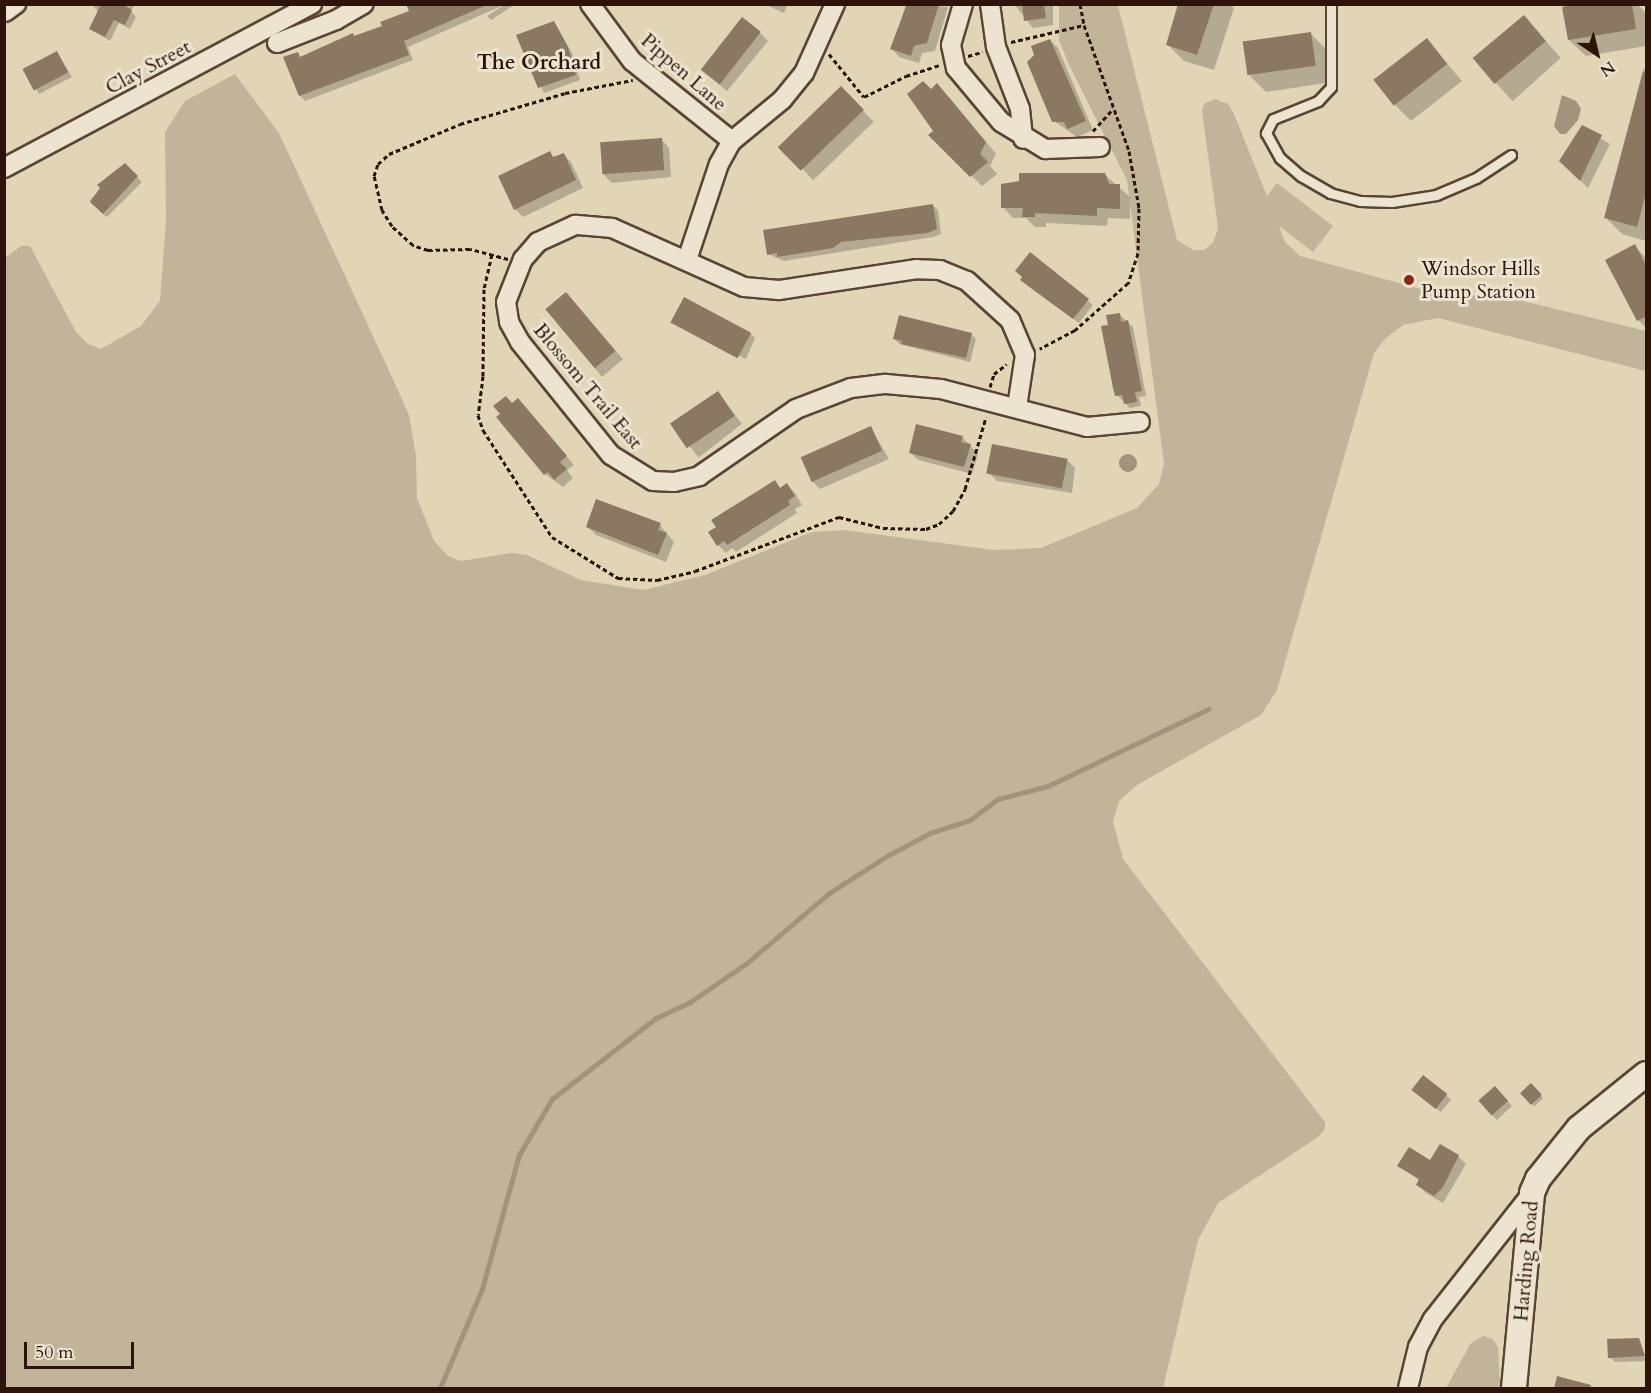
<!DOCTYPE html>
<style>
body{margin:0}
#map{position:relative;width:1651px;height:1393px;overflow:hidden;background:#e1d5b6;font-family:Cardo,serif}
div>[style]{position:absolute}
.green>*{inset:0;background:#c2b499}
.water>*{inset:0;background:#a4937c}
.round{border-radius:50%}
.shadow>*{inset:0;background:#0003;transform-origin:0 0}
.stream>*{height:4.5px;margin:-2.25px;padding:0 2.25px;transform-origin:2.25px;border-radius:2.25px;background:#a4937c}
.building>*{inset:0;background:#8b7863;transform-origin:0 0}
.path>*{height:3px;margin-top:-1.5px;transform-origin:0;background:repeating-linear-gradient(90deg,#2d130a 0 4.5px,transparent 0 7.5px)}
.roads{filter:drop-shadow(2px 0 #5a4435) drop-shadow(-2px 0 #5a4435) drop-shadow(0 2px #5a4435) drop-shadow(0 -2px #5a4435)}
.lane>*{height:9px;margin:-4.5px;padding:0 4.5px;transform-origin:4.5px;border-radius:4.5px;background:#ece4d0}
.street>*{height:18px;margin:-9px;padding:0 9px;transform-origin:9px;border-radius:9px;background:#ece4d0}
.secondary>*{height:24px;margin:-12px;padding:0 12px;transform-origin:12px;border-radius:12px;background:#ece4d0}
.dots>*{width:16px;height:16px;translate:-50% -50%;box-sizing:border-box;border:3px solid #ece4d0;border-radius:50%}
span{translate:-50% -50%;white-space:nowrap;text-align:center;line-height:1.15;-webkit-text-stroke:6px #ece4d0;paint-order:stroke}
.street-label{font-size:20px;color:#2d130a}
.poi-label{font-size:20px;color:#2d130a}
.left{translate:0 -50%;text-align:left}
.neighbourhood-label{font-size:21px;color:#2d130a;font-weight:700}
.frame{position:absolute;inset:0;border:6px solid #2d130a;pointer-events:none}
.north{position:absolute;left:1567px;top:24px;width:60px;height:60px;-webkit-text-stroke:4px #ece4d0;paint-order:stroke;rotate:145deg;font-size:16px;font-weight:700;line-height:24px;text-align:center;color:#2d130a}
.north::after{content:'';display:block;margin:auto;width:21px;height:27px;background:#2d130a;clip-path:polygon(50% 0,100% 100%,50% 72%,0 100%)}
.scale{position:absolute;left:24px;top:1342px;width:110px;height:27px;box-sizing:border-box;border:3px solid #2d130a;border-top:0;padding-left:8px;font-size:18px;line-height:21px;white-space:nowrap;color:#2d130a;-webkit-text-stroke:4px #ece4d0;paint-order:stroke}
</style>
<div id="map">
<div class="green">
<div style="clip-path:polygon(1059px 5px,1118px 5px,1177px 240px,1193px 250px,1204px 250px,1213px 243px,1218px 228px,1202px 111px,1204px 104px,1215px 99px,1228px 104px,1234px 114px,1267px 196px,1277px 183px,1333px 226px,1313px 252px,1279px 226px,1285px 242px,1300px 256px,1432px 292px,1506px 297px,1646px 331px,1646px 371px,1438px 318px,1403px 325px,1385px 339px,1374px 353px,1277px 690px,1261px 715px,1137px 785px,1119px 801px,1113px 821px,1123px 859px,1325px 1122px,1325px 1129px,1318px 1137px,1218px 1203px,1198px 1240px,1163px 1388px,5px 1388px,5px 258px,21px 246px,30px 246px,76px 332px,88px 344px,101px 349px,141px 326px,160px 301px,166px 221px,165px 132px,185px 101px,235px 74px,279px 133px,397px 388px,409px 415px,416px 456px,417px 498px,434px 541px,448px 556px,461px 561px,512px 553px,527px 555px,581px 580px,643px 590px,705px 575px,812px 532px,844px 530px,994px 550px,1041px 548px,1137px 508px,1159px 484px,1164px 464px,1127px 180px,1069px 65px,1059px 40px)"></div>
<div style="clip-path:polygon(1483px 1336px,1493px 1339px,1498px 1347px,1500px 1388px,1446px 1388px,1471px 1343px)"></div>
</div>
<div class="water">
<div style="clip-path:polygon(1562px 95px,1576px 101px,1581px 109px,1578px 120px,1566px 134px,1560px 134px,1554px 126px)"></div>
<div class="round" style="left:1119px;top:454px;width:18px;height:18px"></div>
</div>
<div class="shadow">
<div style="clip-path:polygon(92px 4px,135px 4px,131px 11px,136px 17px,130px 29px,119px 23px,110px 41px,91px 29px,99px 13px)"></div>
<div style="clip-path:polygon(408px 4px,516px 4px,491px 20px,487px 16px,504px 5px,408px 47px,413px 60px,305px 101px,300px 95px,297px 54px,302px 58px,383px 26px,411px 12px)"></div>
<div style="clip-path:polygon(764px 4px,788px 4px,784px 13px)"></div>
<div style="clip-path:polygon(906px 4px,948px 7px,935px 51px,922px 53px,919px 63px,899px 57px,892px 49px)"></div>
<div style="clip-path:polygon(1014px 4px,1053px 4px,1053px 25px,1033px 28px)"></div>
<div style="clip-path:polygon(1180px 4px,1230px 4px,1234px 8px,1214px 70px,1184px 61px,1167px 44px)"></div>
<div style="clip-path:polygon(1585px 4px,1637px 4px,1646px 13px,1646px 46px,1586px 56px,1569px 40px)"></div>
<div style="left:1524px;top:17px;width:55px;height:65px;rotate:48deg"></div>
<div style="clip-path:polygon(554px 22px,572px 53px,580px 80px,544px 93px,518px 36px)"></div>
<div style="clip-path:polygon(760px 33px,768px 41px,727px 91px,710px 77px)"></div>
<div style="clip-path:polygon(1311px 34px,1327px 50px,1332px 82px,1266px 92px,1250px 76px)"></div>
<div style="clip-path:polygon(1050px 40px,1058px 48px,1093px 130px,1077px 137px,1054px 121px)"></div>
<div style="clip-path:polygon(1427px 40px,1462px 81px,1411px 121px,1395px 105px)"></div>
<div style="clip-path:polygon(57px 53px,72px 77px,39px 94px,23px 68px)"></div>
<div style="clip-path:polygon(1643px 69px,1646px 70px,1646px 241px,1622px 234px,1606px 218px)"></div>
<div style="left:841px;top:88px;width:47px;height:84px;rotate:46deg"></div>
<div style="clip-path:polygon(931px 90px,948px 96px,996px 154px,990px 166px,997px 174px,982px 186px,930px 135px,935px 131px)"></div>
<div style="clip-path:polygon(1582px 127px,1610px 144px,1588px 188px,1561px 161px)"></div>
<div style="clip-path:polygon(662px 140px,669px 148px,671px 177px,612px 183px,604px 175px)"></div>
<div style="clip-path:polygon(550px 153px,555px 158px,563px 154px,571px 162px,583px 188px,523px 217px,515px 209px)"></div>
<div style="left:125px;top:165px;width:24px;height:50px;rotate:45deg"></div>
<div style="clip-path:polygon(1104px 174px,1130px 197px,1130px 219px,1108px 218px,1107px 226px,1046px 223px,1046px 227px,1035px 227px,1026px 218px,1013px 218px,1003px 207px)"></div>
<div style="clip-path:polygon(932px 205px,938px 210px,941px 234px,933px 237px,784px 261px,768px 254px)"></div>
<div style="clip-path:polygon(1634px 246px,1646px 258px,1646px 328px,1638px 320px)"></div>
<div style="clip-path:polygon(1031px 254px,1093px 305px,1079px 323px,1027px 285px)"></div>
<div style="clip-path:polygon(574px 302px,623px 359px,602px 377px,547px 309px)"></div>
<div style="clip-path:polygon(1119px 314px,1133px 327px,1146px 396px,1139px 397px,1141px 406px,1130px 408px,1117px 395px,1110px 326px)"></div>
<div style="clip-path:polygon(674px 323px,750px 333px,755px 338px,746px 359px)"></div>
<div style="clip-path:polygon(971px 334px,976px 339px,970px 362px,899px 344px,894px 338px)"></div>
<div style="left:718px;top:393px;width:39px;height:55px;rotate:52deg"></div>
<div style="clip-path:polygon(512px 405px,526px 408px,574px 465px,567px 470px,573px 478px,563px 487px,545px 474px)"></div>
<div style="clip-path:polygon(871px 428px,889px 459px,820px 489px,812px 481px)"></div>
<div style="clip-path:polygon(962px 437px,978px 454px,972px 474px,918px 460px,910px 452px)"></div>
<div style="clip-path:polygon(1067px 460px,1075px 468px,1072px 493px,997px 481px,989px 473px)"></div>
<div style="clip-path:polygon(774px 482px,781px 489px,787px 485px,795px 493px,802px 505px,795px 509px,797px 513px,736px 552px,732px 548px,726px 553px,718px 545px)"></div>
<div style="clip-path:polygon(660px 525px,674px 542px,666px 562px,596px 535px,588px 527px)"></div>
<div style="left:1531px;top:1085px;width:18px;height:12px;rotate:47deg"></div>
<div style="clip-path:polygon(1500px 1092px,1512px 1106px,1497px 1120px,1492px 1115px)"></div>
<div style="clip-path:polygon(1418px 1095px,1446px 1095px,1451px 1100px,1441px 1112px)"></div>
<div style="clip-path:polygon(1458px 1156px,1466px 1164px,1443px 1203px,1426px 1193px,1418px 1185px,1420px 1181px,1399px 1165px)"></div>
<div style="clip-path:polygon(1638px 1339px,1646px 1361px,1615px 1362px,1610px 1357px)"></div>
</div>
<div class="stream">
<div style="left:440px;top:1388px;width:108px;rotate:-67deg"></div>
<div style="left:482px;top:1289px;width:139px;rotate:-74.6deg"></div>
<div style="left:519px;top:1155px;width:65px;rotate:-59.5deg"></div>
<div style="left:552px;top:1099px;width:132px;rotate:-37.9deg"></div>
<div style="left:656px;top:1018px;width:38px;rotate:-25deg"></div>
<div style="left:690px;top:1002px;width:69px;rotate:-34.4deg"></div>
<div style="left:747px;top:963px;width:106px;rotate:-40.4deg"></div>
<div style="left:828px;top:894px;width:70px;rotate:-32.8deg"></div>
<div style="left:887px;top:856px;width:49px;rotate:-28.1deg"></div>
<div style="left:930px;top:833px;width:42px;rotate:-18deg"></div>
<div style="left:970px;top:820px;width:35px;rotate:-37deg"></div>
<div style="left:998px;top:799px;width:52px;rotate:-14.6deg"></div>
<div style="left:1048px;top:786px;width:178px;rotate:-25.6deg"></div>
</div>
<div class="building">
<div style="clip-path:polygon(101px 4px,121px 4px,132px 10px,125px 25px,114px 20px,105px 37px,89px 29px)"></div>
<div style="clip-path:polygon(406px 4px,489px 4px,404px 41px,409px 55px,299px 96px,283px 57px,298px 52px,300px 57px,353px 33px,354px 36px,382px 26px,380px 22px,409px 11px)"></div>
<div style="clip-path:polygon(907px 4px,939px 4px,927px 43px,914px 46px,911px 56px,890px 49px)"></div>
<div style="clip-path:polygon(1022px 4px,1044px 4px,1046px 18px,1024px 21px)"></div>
<div style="clip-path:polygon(1178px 4px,1214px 4px,1197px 55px,1166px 45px)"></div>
<div style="clip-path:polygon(1577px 4px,1632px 4px,1636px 29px,1568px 40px,1562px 7px)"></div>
<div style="left:1524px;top:15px;width:34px;height:67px;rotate:50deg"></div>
<div style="left:742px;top:17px;width:24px;height:67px;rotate:38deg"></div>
<div style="clip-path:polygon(554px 21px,568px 47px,576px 75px,538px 88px,516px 35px)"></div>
<div style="left:1311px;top:32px;width:34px;height:69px;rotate:82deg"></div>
<div style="left:1427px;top:38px;width:33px;height:68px;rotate:52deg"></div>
<div style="clip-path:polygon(1050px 39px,1086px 121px,1067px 129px,1064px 122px,1052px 122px,1027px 62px,1034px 55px,1031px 46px)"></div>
<div style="left:57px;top:51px;width:24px;height:39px;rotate:62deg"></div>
<div style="clip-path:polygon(1643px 72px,1647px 73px,1647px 189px,1637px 227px,1604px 218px)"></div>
<div style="clip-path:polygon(923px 81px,931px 89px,937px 83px,986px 142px,980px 154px,988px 162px,970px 177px,928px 135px,933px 131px,907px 94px)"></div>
<div style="left:841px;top:86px;width:33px;height:88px;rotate:46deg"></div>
<div style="clip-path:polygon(1582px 125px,1602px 135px,1580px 181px,1559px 161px)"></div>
<div style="left:662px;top:138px;width:32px;height:62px;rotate:86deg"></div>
<div style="clip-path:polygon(550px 151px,553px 157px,564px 153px,576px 180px,514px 210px,498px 176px)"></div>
<div style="clip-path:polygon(125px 163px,138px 176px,103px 214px,90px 202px,100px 188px,97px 185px)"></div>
<div style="clip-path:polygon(1019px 173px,1105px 173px,1109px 184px,1120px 184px,1120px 209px,1097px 208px,1097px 216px,1035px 213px,1035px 217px,1022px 217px,1023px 208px,1001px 208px,1001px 184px,1019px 181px)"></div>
<div style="clip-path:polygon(933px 204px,937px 229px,927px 233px,841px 242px,833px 248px,777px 257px,777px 253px,767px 255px,763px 230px)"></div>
<div style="clip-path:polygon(1635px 244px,1647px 267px,1647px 316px,1637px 321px,1605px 260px)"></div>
<div style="clip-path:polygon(1030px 252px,1089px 299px,1073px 319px,1020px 280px,1022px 277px,1015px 271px)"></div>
<div style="left:566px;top:292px;width:77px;height:27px;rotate:50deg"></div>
<div style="left:684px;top:297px;width:76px;height:29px;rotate:28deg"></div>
<div style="clip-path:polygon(1120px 313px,1121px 322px,1128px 320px,1142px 391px,1135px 392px,1137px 402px,1124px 404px,1122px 395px,1115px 396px,1113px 388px,1101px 326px,1108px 325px,1106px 315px)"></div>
<div style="clip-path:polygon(899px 315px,972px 333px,966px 358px,901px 344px,902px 341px,893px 339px)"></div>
<div style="left:718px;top:391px;width:30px;height:58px;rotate:56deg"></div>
<div style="clip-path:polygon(506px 396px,512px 403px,518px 398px,567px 456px,560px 462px,567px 469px,554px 480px,548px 472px,544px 475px,496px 417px,500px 414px,493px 406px)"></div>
<div style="clip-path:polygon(916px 424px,963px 436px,961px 442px,971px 444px,964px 467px,909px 453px)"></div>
<div style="left:871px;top:426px;width:27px;height:77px;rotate:66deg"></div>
<div style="left:992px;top:444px;width:77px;height:30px;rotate:11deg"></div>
<div style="clip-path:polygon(775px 480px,780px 488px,787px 483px,795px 496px,788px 501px,790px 505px,727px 545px,724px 541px,717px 546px,708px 532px,716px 527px,711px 520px)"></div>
<div style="clip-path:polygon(596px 499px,661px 523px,658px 530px,667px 533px,658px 555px,586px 527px)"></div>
<div style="left:1423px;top:1075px;width:31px;height:19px;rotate:38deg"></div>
<div style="left:1531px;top:1083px;width:16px;height:15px;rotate:47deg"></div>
<div style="left:1495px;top:1086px;width:20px;height:22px;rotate:49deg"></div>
<div style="clip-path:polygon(1440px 1144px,1459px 1155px,1443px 1187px,1434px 1196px,1416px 1185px,1419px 1179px,1397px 1166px,1409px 1147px,1430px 1160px)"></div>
<div style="clip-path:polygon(1639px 1338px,1645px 1356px,1608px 1358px,1607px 1339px)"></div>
<div style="clip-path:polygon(1557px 1376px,1591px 1385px,1590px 1389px,1554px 1389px)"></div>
</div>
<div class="path">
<div style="left:1080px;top:4px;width:21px;rotate:79deg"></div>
<div style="left:1011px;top:42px;width:75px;rotate:-13.1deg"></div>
<div style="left:1084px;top:25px;width:134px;rotate:70.3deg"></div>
<div style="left:1129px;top:151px;width:58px;rotate:80deg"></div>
<div style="left:1139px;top:208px;width:45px;rotate:91.3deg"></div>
<div style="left:1138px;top:253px;width:32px;rotate:108deg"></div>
<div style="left:1128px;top:283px;width:71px;rotate:138.4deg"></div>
<div style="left:1075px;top:330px;width:40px;rotate:152deg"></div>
<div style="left:829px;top:54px;width:55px;rotate:50.9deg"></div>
<div style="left:864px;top:97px;width:47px;rotate:-26.6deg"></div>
<div style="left:906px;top:76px;width:35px;rotate:-18deg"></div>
<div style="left:968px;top:56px;width:15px;rotate:-16deg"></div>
<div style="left:1093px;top:131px;width:30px;rotate:-48deg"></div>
<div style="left:492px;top:254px;width:36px;rotate:103deg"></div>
<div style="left:484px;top:289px;width:87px;rotate:90.7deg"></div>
<div style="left:483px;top:376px;width:39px;rotate:97deg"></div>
<div style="left:478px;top:415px;width:16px;rotate:72deg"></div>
<div style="left:483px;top:430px;width:127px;rotate:57.2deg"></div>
<div style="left:552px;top:537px;width:78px;rotate:31.8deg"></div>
<div style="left:618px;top:578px;width:39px;rotate:3deg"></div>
<div style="left:657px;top:580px;width:39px;rotate:-13deg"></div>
<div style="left:695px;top:571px;width:154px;rotate:-20.6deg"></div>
<div style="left:839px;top:517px;width:45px;rotate:14deg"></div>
<div style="left:883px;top:528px;width:43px;rotate:1.3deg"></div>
<div style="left:926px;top:529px;width:14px;rotate:-21deg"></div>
<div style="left:939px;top:524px;width:19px;rotate:-43deg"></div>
<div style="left:953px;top:511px;width:25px;rotate:-61deg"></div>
<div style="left:965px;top:489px;width:75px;rotate:-73.7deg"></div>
<div style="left:508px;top:259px;width:39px;rotate:-165deg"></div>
<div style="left:470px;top:249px;width:42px;rotate:178.6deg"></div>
<div style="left:428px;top:250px;width:16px;rotate:-162deg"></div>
<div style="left:413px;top:245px;width:28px;rotate:-138deg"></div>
<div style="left:392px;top:226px;width:19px;rotate:-122deg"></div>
<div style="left:382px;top:210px;width:35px;rotate:-103deg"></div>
<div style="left:374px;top:176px;width:13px;rotate:-72deg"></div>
<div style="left:378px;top:164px;width:15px;rotate:-42deg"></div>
<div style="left:389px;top:154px;width:77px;rotate:-22.9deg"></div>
<div style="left:460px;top:124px;width:109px;rotate:-16.4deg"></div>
<div style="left:565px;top:93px;width:69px;rotate:-10.8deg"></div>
<div style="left:990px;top:387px;width:14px;rotate:-73deg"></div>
<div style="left:994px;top:374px;width:16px;rotate:-38deg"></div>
</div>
<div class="roads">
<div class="lane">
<div style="left:1331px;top:4px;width:83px;rotate:90deg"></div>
<div style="left:1331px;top:87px;width:19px;rotate:133deg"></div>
<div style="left:1318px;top:101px;width:48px;rotate:158.2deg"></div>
<div style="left:1273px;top:119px;width:16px;rotate:117deg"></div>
<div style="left:1266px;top:133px;width:29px;rotate:61deg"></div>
<div style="left:1280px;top:158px;width:28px;rotate:41deg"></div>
<div style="left:1301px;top:176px;width:34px;rotate:30deg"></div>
<div style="left:1330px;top:193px;width:31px;rotate:15deg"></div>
<div style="left:1360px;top:201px;width:32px;rotate:2deg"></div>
<div style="left:1392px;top:202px;width:45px;rotate:-9deg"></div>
<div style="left:1436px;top:195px;width:43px;rotate:-23deg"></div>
<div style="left:1476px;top:178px;width:42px;rotate:-33.3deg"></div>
</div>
<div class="street">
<div style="left:590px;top:4px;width:71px;rotate:53.6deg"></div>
<div style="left:632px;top:61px;width:128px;rotate:38.7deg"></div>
<div style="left:963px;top:4px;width:43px;rotate:106.3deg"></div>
<div style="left:951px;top:45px;width:24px;rotate:78deg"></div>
<div style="left:956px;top:68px;width:70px;rotate:50.2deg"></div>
<div style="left:1001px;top:122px;width:52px;rotate:31.5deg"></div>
<div style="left:1045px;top:149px;width:55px;rotate:-2.1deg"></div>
<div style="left:990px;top:4px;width:43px;rotate:82.1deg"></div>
<div style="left:996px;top:47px;width:66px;rotate:68.8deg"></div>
<div style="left:1020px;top:109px;width:30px;rotate:84deg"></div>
<div style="left:5px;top:12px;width:14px;rotate:-36deg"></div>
<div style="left:277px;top:43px;width:63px;rotate:-21.3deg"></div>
<div style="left:336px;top:20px;width:32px;rotate:-30deg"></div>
<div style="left:4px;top:168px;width:349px;rotate:-28deg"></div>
<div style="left:687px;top:260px;width:101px;rotate:-71.6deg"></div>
<div style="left:719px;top:164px;width:26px;rotate:-61deg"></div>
<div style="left:732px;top:141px;width:65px;rotate:-39.4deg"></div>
<div style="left:782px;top:100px;width:35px;rotate:-51deg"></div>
<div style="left:804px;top:73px;width:76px;rotate:-65.8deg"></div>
<div style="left:1017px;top:407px;width:53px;rotate:-81.3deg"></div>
<div style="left:1025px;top:355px;width:38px;rotate:-113deg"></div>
<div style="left:1010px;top:320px;width:58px;rotate:-137.8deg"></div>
<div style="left:967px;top:281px;width:29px;rotate:-158deg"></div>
<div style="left:940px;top:270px;width:23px;rotate:-178deg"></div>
<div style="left:917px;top:269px;width:140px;rotate:171.3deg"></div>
<div style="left:779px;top:290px;width:35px;rotate:-175deg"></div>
<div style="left:744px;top:287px;width:145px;rotate:-155.9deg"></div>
<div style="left:612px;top:228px;width:37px;rotate:-175deg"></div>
<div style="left:575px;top:225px;width:41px;rotate:155.3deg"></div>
<div style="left:538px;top:242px;width:23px;rotate:131deg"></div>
<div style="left:523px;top:259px;width:46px;rotate:111.6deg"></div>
<div style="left:506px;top:302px;width:20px;rotate:81deg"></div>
<div style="left:509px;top:322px;width:23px;rotate:61deg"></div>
<div style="left:520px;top:342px;width:145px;rotate:51.2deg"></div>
<div style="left:611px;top:455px;width:49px;rotate:31.8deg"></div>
<div style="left:653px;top:481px;width:21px;rotate:3deg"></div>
<div style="left:674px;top:482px;width:26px;rotate:-13deg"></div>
<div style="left:699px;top:476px;width:118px;rotate:-34.6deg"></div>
<div style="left:796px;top:409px;width:59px;rotate:-20.9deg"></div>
<div style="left:851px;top:388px;width:35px;rotate:-7deg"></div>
<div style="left:886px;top:384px;width:55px;rotate:5.2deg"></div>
<div style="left:941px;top:389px;width:151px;rotate:14.6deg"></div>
<div style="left:1087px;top:427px;width:53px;rotate:-5.4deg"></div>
<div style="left:1408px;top:1388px;width:42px;rotate:-76.3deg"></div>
<div style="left:1418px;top:1347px;width:32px;rotate:-62deg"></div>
<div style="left:1433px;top:1319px;width:160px;rotate:-51.8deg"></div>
</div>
<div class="secondary">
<div style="left:1514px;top:1388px;width:196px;rotate:-84.7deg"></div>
<div style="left:1532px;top:1193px;width:15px;rotate:-67deg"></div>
<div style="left:1538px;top:1179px;width:65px;rotate:-51.2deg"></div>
<div style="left:1579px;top:1128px;width:86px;rotate:-38.9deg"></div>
</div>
</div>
<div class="dots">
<div style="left:1409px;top:280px;background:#8f2418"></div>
</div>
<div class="street-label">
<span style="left:148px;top:67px;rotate:-28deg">Clay Street</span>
<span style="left:684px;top:72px;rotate:41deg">Pippen Lane</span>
<span style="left:588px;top:386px;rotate:50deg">Blossom Trail East</span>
<span style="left:1526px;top:1261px;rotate:-85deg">Harding Road</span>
</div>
<div class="poi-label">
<span class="left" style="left:1421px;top:280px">Windsor Hills<br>Pump Station</span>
</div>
<div class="neighbourhood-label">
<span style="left:539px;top:63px">The Orchard</span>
</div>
<div class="frame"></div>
<div class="north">N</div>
<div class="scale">50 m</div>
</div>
